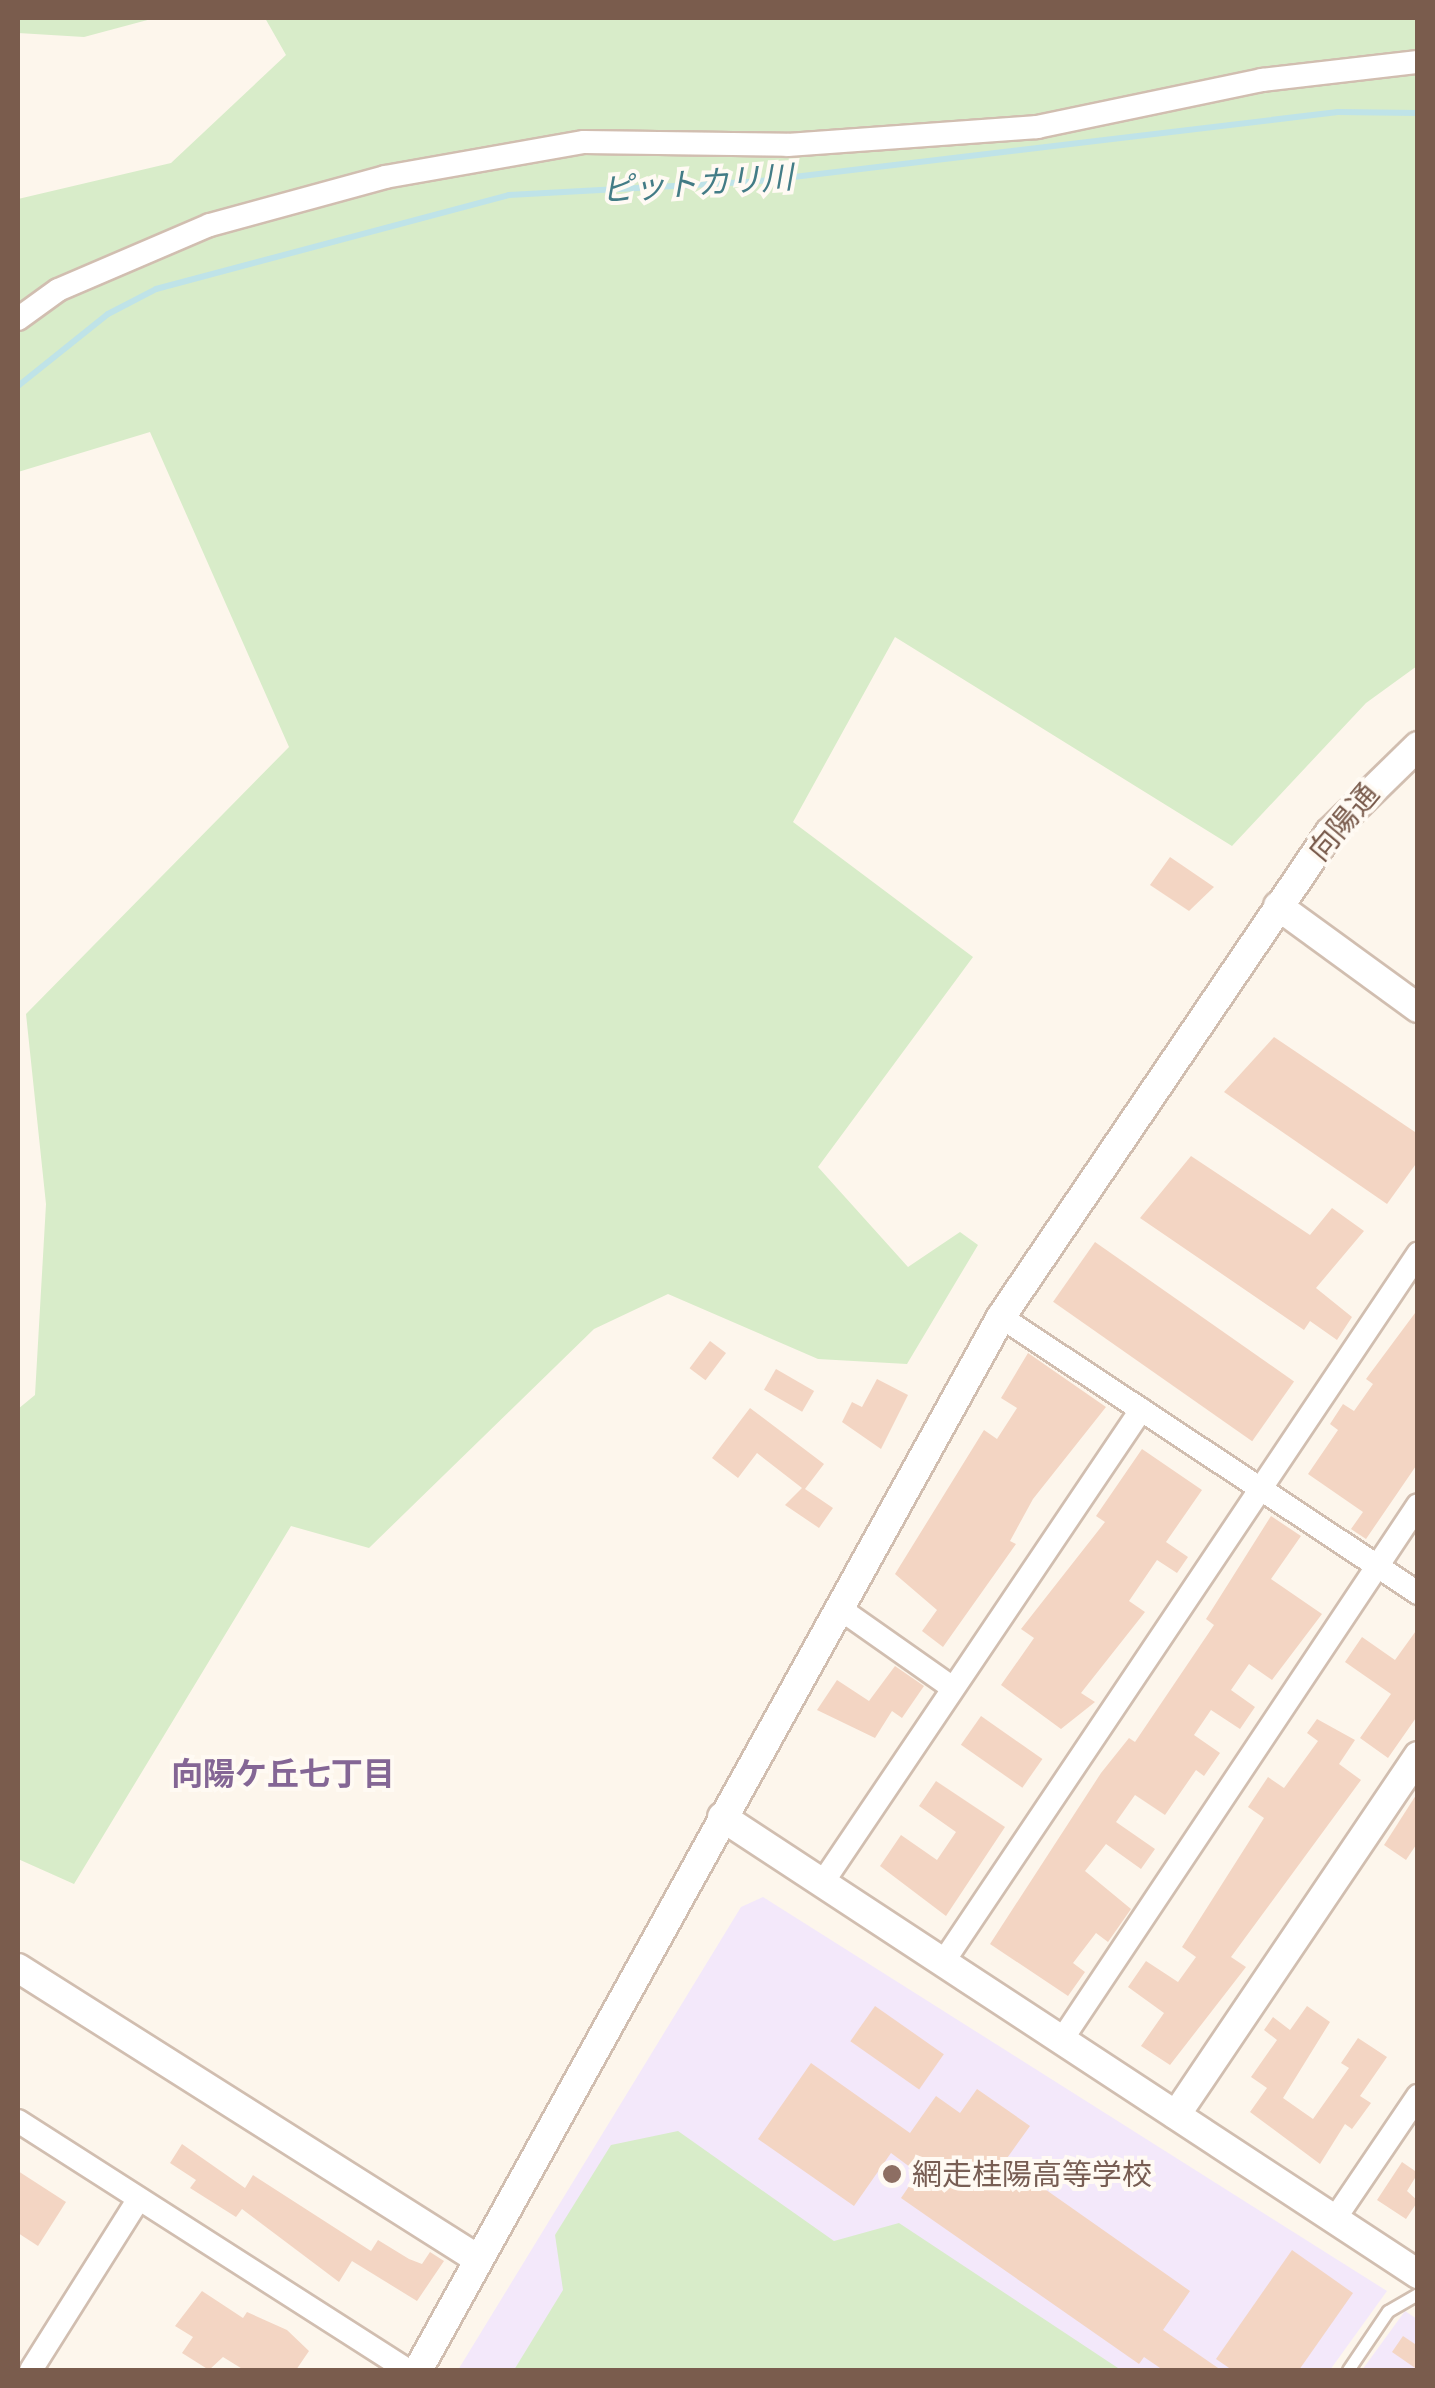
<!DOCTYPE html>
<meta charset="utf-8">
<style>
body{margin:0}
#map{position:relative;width:1435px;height:2388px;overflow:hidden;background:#fdf6ec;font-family:"PT Sans","Noto Sans JP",sans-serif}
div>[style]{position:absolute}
.education>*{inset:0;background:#f3e8fa}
.green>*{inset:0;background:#d8ecc9}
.stream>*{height:6px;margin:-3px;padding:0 3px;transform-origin:3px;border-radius:3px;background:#bfe3e8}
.building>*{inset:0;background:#f3d5c3;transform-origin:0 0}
.roads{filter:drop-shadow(2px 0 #d1beb0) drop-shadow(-2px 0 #d1beb0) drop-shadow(0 2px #d1beb0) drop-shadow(0 -2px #d1beb0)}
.service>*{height:11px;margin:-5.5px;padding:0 5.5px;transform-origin:5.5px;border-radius:5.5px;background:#fff}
.minor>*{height:22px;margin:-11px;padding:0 11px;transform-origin:11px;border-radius:11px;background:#fff}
.tertiary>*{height:28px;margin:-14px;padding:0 14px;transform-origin:14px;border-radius:14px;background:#fff}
.dots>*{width:28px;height:28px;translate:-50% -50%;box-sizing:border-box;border:5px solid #fffaf3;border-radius:50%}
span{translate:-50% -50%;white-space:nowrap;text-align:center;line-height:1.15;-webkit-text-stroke:8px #fffaf3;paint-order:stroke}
.street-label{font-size:30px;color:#7a5c4d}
.education-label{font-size:30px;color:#785e54}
.left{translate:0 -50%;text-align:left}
.water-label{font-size:32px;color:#437c86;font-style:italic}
.neighbourhood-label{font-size:32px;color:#846695;font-weight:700}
.frame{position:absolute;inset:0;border:20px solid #7a5c4d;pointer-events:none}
</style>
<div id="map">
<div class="education">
<div style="clip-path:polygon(763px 1897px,1387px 2291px,1330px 2370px,458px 2370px,741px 1907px)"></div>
<div style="clip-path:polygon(1405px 2311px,1417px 2319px,1417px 2370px,1362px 2370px)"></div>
</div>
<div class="green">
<div style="clip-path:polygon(18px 18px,155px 18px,84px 37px,18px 33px)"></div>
<div style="clip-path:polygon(265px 18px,1417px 18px,1417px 666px,1366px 703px,1232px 846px,895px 637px,793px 822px,973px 957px,818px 1167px,908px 1267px,960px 1232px,978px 1245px,907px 1364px,818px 1359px,668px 1294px,594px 1329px,369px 1548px,291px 1526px,74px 1884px,18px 1859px,18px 1409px,35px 1395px,46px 1204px,26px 1014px,289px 747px,150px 432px,18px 472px,18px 199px,171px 163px,286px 55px)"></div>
<div style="clip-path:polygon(678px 2131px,834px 2241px,899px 2223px,1121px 2370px,514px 2370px,563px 2290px,555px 2235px,611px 2145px)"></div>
</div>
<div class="stream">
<div style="left:18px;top:386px;width:115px;rotate:-38.7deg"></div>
<div style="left:108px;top:314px;width:54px;rotate:-27.5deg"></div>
<div style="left:156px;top:289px;width:365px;rotate:-14.9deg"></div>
<div style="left:509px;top:195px;width:243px;rotate:-3.1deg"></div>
<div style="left:752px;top:182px;width:590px;rotate:-6.81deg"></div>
<div style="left:1338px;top:112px;width:80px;rotate:0.7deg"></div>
</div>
<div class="building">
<div style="clip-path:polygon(1170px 857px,1214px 887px,1189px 911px,1150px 885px)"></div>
<div style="clip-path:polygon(1274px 1037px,1418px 1134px,1418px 1161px,1387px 1204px,1224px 1092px)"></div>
<div style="clip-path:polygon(1191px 1156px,1310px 1235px,1332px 1208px,1364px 1231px,1316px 1288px,1352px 1317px,1337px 1340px,1310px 1321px,1304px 1330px,1140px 1218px)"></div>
<div style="left:1095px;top:1242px;width:243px;height:73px;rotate:35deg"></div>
<div style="clip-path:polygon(1418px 1309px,1418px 1463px,1366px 1539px,1351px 1529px,1363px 1512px,1308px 1474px,1338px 1430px,1330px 1424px,1343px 1404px,1354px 1411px,1373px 1384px,1366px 1379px)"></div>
<div style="left:710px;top:1341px;width:20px;height:34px;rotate:37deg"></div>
<div style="clip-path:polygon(1028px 1353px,1106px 1407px,1033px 1499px,1010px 1541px,1016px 1544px,943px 1647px,922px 1631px,937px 1610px,895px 1574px,984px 1430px,997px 1439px,1017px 1408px,1001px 1398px)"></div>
<div style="left:776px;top:1369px;width:44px;height:24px;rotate:30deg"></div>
<div style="clip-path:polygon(877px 1379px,908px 1395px,881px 1449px,842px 1422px,852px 1402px,862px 1407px)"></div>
<div style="clip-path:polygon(750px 1408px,824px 1464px,805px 1489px,833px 1508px,819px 1528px,785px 1505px,802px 1488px,757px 1453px,738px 1478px,712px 1458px)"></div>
<div style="clip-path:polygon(1142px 1449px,1202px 1490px,1166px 1542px,1188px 1557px,1177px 1573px,1157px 1560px,1129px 1601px,1145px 1612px,1081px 1693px,1095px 1702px,1061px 1729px,1001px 1685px,1034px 1638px,1021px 1629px,1105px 1522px,1096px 1516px)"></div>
<div style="clip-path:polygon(1271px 1516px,1301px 1536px,1271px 1579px,1322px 1614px,1272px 1680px,1249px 1664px,1231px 1690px,1255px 1707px,1240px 1729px,1211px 1710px,1194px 1735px,1220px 1753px,1204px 1776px,1196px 1770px,1165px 1815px,1135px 1795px,1116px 1822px,1155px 1849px,1141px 1869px,1106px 1844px,1085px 1871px,1131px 1909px,1108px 1942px,1096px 1933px,1073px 1963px,1085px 1972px,1068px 1996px,990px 1944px,1101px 1773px,1129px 1738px,1135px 1742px,1214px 1625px,1206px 1619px)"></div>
<div style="clip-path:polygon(1418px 1628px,1418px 1715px,1388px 1758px,1360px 1738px,1391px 1694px,1345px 1662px,1362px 1637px,1395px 1660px)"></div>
<div style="clip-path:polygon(895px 1666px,924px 1686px,902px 1718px,892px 1711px,875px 1738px,817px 1710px,837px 1680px,869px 1701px)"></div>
<div style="left:981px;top:1716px;width:75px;height:35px;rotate:35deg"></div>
<div style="clip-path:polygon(1317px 1719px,1355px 1740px,1339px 1764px,1361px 1780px,1231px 1957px,1246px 1967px,1170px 2065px,1141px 2046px,1164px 2013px,1128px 1987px,1146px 1961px,1178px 1982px,1196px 1957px,1182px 1947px,1264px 1818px,1248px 1807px,1268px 1777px,1284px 1788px,1318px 1741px,1307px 1733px)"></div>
<div style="clip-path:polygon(936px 1781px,1005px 1827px,946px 1916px,880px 1866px,901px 1835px,937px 1860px,956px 1832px,919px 1806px)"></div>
<div style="clip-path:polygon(1418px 1792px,1418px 1842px,1406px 1860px,1384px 1845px)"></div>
<div style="left:875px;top:2006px;width:84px;height:43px;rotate:35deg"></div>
<div style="clip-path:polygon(1307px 2006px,1330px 2022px,1283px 2098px,1313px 2119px,1349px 2068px,1341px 2063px,1358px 2038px,1387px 2057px,1360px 2096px,1371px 2103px,1352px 2129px,1345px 2124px,1320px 2164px,1250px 2112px,1267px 2088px,1251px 2077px,1277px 2040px,1264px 2030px,1273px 2017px,1290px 2030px)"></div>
<div style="clip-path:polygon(811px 2063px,910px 2133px,936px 2096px,960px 2113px,977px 2089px,1030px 2126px,1005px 2161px,1190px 2291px,1163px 2330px,1221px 2370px,1163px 2370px,1144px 2357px,1139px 2364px,901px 2198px,918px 2173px,891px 2153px,854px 2206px,758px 2139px)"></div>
<div style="clip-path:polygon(182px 2144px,245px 2188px,253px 2175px,371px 2251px,378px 2240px,409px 2259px,422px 2264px,430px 2252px,444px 2261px,417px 2301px,352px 2261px,339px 2282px,242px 2209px,236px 2217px,190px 2188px,196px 2180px,170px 2163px)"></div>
<div style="clip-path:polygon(1402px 2162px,1418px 2173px,1407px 2191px,1418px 2201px,1406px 2219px,1377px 2200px)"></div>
<div style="clip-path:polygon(18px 2171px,66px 2202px,38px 2246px,18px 2233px)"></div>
<div style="clip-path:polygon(1292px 2250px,1353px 2293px,1299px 2370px,1232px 2370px,1216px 2359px)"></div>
<div style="clip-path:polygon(202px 2291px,243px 2318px,247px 2312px,287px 2330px,309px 2351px,296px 2370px,244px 2370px,223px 2357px,209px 2370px,182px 2353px,193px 2337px,175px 2326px)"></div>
<div style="clip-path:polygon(1403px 2336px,1418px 2346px,1418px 2370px,1392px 2352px)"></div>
</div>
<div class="roads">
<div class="service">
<div style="left:1348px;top:2370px;width:71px;rotate:-55.9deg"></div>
<div style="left:1388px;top:2311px;width:34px;rotate:-30deg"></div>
</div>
<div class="minor">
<div style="left:18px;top:319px;width:49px;rotate:-35.9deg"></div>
<div style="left:58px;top:290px;width:165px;rotate:-23.2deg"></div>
<div style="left:210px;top:225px;width:181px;rotate:-15.3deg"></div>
<div style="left:385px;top:177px;width:202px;rotate:-10deg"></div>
<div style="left:584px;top:142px;width:204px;rotate:0.8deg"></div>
<div style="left:788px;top:145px;width:250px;rotate:-4.1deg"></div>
<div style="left:1037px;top:127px;width:230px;rotate:-11.8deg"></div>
<div style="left:1262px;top:80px;width:157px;rotate:-6.6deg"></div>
<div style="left:1001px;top:1317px;width:500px;rotate:33.5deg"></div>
<div style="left:839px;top:1608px;width:139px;rotate:35.1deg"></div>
<div style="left:825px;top:1879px;width:566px;rotate:-56.03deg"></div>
<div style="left:946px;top:1958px;width:848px;rotate:-56.16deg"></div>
<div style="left:1063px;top:2038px;width:640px;rotate:-56.33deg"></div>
<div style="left:18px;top:2121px;width:463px;rotate:32.6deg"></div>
<div style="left:1334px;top:2220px;width:150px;rotate:-55.9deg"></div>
<div style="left:31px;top:2370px;width:201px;rotate:-57.8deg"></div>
</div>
<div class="tertiary">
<div style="left:1278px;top:906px;width:173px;rotate:36.1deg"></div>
<div style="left:722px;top:1817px;width:833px;rotate:33.29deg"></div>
<div style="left:18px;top:1968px;width:544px;rotate:32.32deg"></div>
<div style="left:1176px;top:2115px;width:433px;rotate:-56deg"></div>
<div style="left:418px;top:2370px;width:1204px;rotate:-61.03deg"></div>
<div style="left:1001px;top:1317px;width:586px;rotate:-55.85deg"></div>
<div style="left:1330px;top:832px;width:123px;rotate:-44.3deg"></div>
</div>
</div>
<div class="dots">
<div style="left:892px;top:2174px;background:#8d6e63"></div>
</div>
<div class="street-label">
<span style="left:1343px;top:822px;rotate:-50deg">向陽通</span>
</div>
<div class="education-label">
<span class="left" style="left:912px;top:2174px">網走桂陽高等学校</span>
</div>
<div class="water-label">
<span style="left:697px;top:183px;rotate:-4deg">ピットカリ川</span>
</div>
<div class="neighbourhood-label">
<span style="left:283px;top:1773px">向陽ケ丘七丁目</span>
</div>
<div class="frame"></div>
</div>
